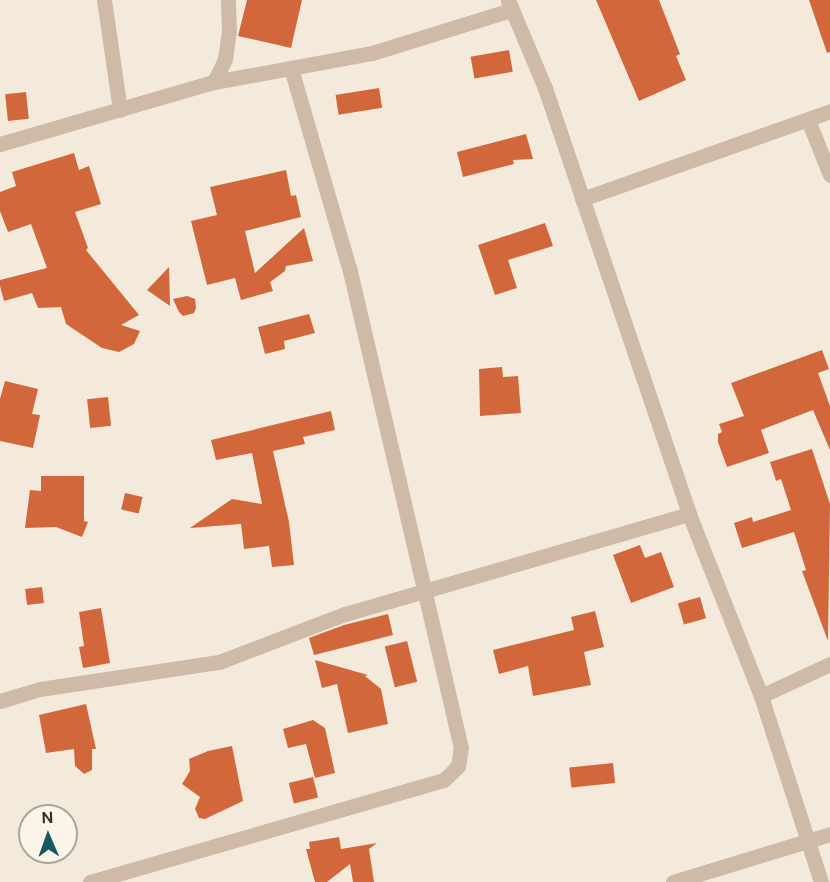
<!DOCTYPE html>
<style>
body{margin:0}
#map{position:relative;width:830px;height:882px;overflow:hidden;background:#f4eadc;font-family:"DM Sans",sans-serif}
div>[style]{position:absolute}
.building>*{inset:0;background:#d2673c;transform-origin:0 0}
.minor>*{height:15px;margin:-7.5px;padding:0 7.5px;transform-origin:7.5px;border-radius:7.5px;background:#cebaa6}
span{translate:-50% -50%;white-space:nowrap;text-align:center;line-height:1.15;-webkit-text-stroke:4.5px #fbf4e9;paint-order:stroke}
.north{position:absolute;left:18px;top:804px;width:60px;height:60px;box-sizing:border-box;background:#fbf4e9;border:2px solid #ada59c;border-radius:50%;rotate:358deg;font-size:16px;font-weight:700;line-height:24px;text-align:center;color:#392e28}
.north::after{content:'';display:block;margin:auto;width:21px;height:27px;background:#19585f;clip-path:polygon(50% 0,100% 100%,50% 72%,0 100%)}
</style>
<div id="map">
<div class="building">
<div style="clip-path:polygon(247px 0,302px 0,291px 48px,238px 36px)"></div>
<div style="clip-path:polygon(596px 0,659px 0,680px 54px,676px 56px,686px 80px,639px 101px)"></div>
<div style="clip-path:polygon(809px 0,830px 0,830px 52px,827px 53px)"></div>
<div style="left:509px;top:50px;width:22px;height:39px;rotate:80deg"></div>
<div style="left:379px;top:88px;width:20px;height:44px;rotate:81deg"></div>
<div style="left:26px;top:92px;width:27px;height:21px;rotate:84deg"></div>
<div style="clip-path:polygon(526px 134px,533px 159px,513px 160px,514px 164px,463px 177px,457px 152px)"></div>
<div style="clip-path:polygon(74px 153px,79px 170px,89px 166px,101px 204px,75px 212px,88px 248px,86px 250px,139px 315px,121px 325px,140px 331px,134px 344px,119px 352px,102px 348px,66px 324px,61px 307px,38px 308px,32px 293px,4px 301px,0 286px,0 280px,47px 268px,31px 224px,8px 232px,0 211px,0 192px,16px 186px,12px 172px)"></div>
<div style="clip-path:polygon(286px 170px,291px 196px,296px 195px,301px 217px,245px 231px,255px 273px,304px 228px,313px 261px,286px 266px,285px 271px,270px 282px,273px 291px,241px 300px,235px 278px,207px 285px,191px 221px,217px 215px,210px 187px)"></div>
<div style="clip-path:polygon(545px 223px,553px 246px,508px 260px,517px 288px,495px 295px,478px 245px)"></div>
<div style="clip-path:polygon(169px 267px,170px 306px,147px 290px)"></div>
<div style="clip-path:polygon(187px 296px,195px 299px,196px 308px,194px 313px,183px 316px,179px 312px,173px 299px)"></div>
<div style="clip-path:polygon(309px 314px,315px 333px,284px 341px,285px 349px,265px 354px,258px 327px)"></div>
<div style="clip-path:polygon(822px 350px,829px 369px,818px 373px,830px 406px,830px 450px,813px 410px,761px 430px,769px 453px,727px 467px,718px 442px,718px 434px,722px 432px,719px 424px,744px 416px,731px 383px)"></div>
<div style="clip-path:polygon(502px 367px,503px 377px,518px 376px,521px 413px,480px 416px,479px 369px)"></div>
<div style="clip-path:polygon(5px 381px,38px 389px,32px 414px,40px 415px,33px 448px,0 441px,0 399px)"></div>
<div style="left:108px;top:397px;width:29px;height:21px;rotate:84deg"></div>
<div style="clip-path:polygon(331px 411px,335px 430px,303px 437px,305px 444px,273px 451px,289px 522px,294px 565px,272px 567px,269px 546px,244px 549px,241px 524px,190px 528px,232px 499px,262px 504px,252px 453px,216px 460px,211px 440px)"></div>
<div style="clip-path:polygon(812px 449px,830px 504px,828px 641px,802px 571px,806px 570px,794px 532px,742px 548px,734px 523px,752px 517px,753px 522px,791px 510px,781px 479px,776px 481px,770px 462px)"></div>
<div style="clip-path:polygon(41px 476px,84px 476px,84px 521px,88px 522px,82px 537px,56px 527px,25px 528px,30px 490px,41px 491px)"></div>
<div style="left:125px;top:493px;width:18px;height:17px;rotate:13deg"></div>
<div style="clip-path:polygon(640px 545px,645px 558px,661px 552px,674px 587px,631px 603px,613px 555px)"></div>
<div style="left:42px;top:587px;width:16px;height:17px;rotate:83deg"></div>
<div style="left:700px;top:597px;width:22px;height:23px;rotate:74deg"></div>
<div style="clip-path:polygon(101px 608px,110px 663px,83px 668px,79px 647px,84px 646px,79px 612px)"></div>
<div style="clip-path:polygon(595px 611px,604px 647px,584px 652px,591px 685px,533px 696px,528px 666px,499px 674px,493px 650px,574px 630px,571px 617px)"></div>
<div style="clip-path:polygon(388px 614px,393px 635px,314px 655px,309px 638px,344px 625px)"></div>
<div style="left:407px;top:641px;width:42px;height:23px;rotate:76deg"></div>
<div style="clip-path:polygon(315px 660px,368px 675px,365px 676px,381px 689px,388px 724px,348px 733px,337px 684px,322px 688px)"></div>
<div style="clip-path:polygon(86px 704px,96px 749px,92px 749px,92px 770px,84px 774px,75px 766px,74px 749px,46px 753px,39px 715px)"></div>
<div style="clip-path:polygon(313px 720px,325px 728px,335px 773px,315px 778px,306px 744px,288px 748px,283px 729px)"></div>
<div style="clip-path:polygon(232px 746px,243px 801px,205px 819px,199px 818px,195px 809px,200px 797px,182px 784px,190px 771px,189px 759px,208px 751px)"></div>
<div style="left:613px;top:763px;width:20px;height:44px;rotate:84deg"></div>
<div style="left:313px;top:777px;width:21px;height:25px;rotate:76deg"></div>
<div style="clip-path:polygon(339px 837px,341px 849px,377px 843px,369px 849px,374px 882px,353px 882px,350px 864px,327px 882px,315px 882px,306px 849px,310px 849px,309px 842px)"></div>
</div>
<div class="minor">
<div style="left:104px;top:0;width:111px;rotate:81.7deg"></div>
<div style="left:508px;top:0;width:95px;rotate:67.2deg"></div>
<div style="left:545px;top:88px;width:450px;rotate:71.3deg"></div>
<div style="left:689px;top:514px;width:196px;rotate:68.4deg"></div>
<div style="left:761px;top:696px;width:195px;rotate:72.1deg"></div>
<div style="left:214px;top:82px;width:25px;rotate:-64deg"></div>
<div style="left:225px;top:59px;width:27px;rotate:-82deg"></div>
<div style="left:229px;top:32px;width:32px;rotate:-92deg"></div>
<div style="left:808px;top:120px;width:59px;rotate:68.2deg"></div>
<div style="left:0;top:144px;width:223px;rotate:-16.2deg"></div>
<div style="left:214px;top:82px;width:161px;rotate:-10.4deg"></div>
<div style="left:372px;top:53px;width:145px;rotate:-17.2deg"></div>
<div style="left:582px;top:199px;width:263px;rotate:-19.5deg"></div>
<div style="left:761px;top:696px;width:76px;rotate:-24.9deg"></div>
<div style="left:0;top:701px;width:42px;rotate:-16.7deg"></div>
<div style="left:40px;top:689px;width:181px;rotate:-8.6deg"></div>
<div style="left:219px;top:662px;width:135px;rotate:-20.9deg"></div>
<div style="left:345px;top:614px;width:358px;rotate:-16.2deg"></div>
<div style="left:90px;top:882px;width:368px;rotate:-16.1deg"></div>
<div style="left:444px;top:780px;width:20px;rotate:-45deg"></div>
<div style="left:458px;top:766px;width:18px;rotate:-81deg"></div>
<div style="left:461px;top:748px;width:493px;rotate:-103.1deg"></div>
<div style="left:349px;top:268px;width:208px;rotate:-106.2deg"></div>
<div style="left:673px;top:882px;width:164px;rotate:-17deg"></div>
</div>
<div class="north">N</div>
</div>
